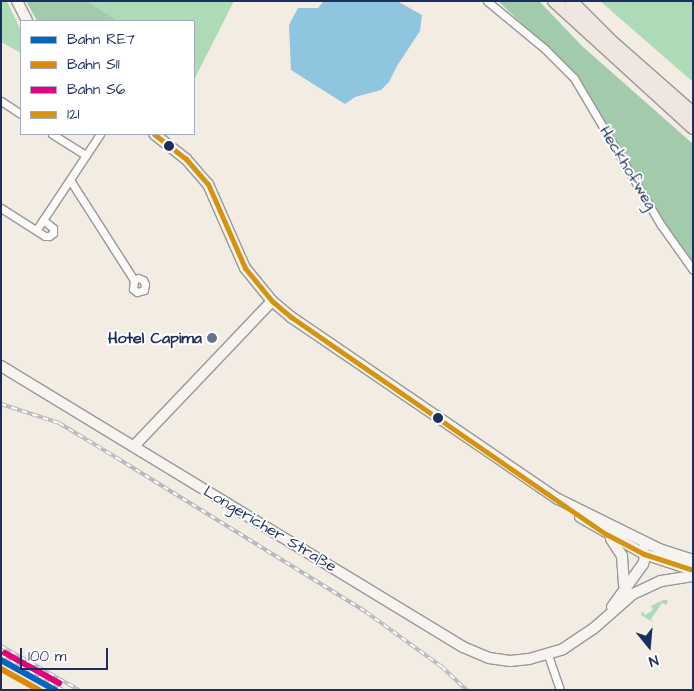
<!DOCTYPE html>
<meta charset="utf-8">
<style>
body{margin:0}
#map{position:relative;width:694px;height:691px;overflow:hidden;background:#f3ece3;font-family:"Architects Daughter",sans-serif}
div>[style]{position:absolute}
.green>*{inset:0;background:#addbb8}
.forest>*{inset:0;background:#a1cbab}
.water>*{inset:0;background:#90c5e0}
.roads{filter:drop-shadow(1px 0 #98989b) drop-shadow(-1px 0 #98989b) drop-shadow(0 1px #98989b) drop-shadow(0 -1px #98989b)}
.street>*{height:7px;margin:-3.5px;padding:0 3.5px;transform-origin:3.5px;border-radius:3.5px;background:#fdfcfb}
.secondary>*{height:10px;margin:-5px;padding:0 5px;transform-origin:5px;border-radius:5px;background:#f7f4f0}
.highway>*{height:12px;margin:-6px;padding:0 6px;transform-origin:6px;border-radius:6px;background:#efe7df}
.rail>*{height:4px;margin-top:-2px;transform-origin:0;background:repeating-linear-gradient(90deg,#fff 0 5.5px,#b8b9bd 0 11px);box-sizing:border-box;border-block:1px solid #b8b9bd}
.bus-1>*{height:5px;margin:-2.5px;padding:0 2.5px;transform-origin:2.5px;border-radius:2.5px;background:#d6940e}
.rail-1>*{height:6px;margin:-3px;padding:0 3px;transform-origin:3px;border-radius:3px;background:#0065bd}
.rail-2>*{height:6px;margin:-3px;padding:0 3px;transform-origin:3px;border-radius:3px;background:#dd8809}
.rail-3>*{height:6px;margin:-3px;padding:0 3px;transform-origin:3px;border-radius:3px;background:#e6007e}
.dots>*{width:14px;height:14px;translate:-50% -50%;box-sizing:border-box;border:2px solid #fff;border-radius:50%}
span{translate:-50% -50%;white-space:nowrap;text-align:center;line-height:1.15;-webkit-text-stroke:4px #fff;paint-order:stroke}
.street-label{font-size:16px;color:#1b2f5e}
.poi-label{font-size:16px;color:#1b2f5e;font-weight:700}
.right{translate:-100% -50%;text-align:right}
.frame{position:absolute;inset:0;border:2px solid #1b2f5e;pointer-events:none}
.legend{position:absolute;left:20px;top:20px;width:175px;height:115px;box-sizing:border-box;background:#fff;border:1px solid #a4acbf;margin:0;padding:6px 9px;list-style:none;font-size:15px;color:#1b2f5e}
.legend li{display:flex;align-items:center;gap:10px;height:25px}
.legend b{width:25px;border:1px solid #a4acbf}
.north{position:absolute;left:624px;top:621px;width:50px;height:50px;-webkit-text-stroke:4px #fff;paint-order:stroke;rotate:163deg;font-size:14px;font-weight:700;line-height:20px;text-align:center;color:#1b2f5e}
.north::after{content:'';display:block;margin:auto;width:18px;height:22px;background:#1b2f5e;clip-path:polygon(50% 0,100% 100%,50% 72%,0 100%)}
.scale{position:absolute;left:20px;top:648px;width:88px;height:22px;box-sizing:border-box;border:2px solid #1b2f5e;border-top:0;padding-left:6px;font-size:15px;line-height:18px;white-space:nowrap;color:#1b2f5e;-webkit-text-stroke:4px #fff;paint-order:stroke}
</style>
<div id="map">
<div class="green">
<div style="clip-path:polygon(1px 1px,7px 1px,21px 31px,21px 53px,1px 42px)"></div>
<div style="clip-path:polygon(87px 1px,234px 1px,194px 80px,194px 21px,118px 21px)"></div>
<div style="clip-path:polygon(600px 1px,693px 1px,693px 82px)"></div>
<div style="clip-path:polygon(663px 600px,667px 600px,668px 602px,666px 605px,662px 603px,651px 619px,653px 622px,641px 615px,642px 611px,645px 615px,653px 610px,651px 606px)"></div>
</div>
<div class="forest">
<div style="clip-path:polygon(26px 1px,87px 1px,118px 21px,37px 21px)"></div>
<div style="clip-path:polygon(498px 1px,539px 1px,582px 46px,693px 144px,693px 263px,665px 224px,577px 76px)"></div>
</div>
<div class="water">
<div style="clip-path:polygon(324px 1px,397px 1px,422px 15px,420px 31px,397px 66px,389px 82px,381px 90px,355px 97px,345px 104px,291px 70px,289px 25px,298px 8px,318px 8px)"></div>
</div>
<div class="roads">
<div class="street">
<div style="left:487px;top:1px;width:75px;rotate:39.6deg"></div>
<div style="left:545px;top:49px;width:41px;rotate:45deg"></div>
<div style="left:574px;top:78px;width:171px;rotate:59.4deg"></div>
<div style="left:661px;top:225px;width:55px;rotate:54.6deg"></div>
<div style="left:1px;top:101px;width:24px;rotate:33deg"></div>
<div style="left:52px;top:134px;width:40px;rotate:32deg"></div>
<div style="left:70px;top:180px;width:119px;rotate:57.4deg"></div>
<div style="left:134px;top:280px;width:9px;rotate:96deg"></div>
<div style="left:133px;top:289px;width:5px;rotate:37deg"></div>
<div style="left:137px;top:292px;width:7px;rotate:-16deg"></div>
<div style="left:144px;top:290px;width:6px;rotate:-81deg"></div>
<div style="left:145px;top:284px;width:4px;rotate:-117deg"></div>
<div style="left:143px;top:280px;width:5px;rotate:-158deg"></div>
<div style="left:138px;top:278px;width:4px;rotate:153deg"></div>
<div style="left:1px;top:208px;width:52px;rotate:32.5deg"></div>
<div style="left:45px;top:236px;width:4px"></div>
<div style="left:49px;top:236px;width:5px;rotate:-37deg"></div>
<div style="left:53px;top:233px;width:5px;rotate:-90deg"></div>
<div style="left:53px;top:228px;width:13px;rotate:-141deg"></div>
<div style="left:37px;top:229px;width:114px;rotate:-56.4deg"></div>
<div style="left:548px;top:655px;width:37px;rotate:71deg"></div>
</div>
<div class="secondary">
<div style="left:17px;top:1px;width:22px;rotate:63deg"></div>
<div style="left:154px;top:134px;width:41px;rotate:38deg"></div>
<div style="left:186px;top:159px;width:33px;rotate:49deg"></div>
<div style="left:208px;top:184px;width:92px;rotate:66.2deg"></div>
<div style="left:245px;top:268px;width:43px;rotate:50.7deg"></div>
<div style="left:272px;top:301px;width:25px;rotate:40deg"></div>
<div style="left:291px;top:317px;width:323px;rotate:34.3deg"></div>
<div style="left:558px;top:499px;width:113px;rotate:26.3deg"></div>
<div style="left:659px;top:549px;width:36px;rotate:18deg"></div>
<div style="left:1px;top:366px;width:541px;rotate:31.31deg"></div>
<div style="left:463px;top:647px;width:28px;rotate:23deg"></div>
<div style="left:489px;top:658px;width:21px;rotate:8deg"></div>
<div style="left:510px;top:661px;width:19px;rotate:-6deg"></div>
<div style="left:529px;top:659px;width:35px;rotate:-16deg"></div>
<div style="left:563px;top:649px;width:36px;rotate:-34deg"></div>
<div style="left:593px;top:629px;width:53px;rotate:-41.2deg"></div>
<div style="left:633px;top:594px;width:31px;rotate:-25deg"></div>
<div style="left:661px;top:581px;width:32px;rotate:-9deg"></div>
<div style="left:134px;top:446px;width:200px;rotate:-46.4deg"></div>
<div style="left:580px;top:517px;width:74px;rotate:30deg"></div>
<div style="left:644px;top:554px;width:52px;rotate:18.1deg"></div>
<div style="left:611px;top:539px;width:20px;rotate:57deg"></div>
<div style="left:622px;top:556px;width:29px;rotate:86deg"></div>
<div style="left:612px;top:607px;width:53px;rotate:-54.2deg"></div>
<div style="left:643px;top:564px;width:6px;rotate:-72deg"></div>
<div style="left:645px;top:558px;width:9px;rotate:-103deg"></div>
</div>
<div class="highway">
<div style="left:554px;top:1px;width:188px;rotate:42.4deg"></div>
<div style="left:571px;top:1px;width:57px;rotate:45deg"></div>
<div style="left:611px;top:41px;width:109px;rotate:41.3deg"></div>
</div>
</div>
<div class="rail">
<div style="left:1px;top:404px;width:61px;rotate:18.1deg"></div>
<div style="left:59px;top:423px;width:68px;rotate:31.1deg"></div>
<div style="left:117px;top:458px;width:293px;rotate:31.7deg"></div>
<div style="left:366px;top:612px;width:94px;rotate:35.9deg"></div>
<div style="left:442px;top:667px;width:34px;rotate:43deg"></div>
<div style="left:1px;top:646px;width:90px;rotate:29.4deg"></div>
<div style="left:1px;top:655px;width:71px;rotate:29.4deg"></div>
</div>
<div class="bus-1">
<div style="left:154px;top:134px;width:41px;rotate:38deg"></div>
<div style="left:186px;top:159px;width:33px;rotate:49deg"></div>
<div style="left:208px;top:184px;width:92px;rotate:66.2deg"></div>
<div style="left:245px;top:268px;width:43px;rotate:50.7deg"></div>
<div style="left:272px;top:301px;width:25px;rotate:40deg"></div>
<div style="left:291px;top:317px;width:383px;rotate:34.6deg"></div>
<div style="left:606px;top:534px;width:43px;rotate:27.8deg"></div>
<div style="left:644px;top:554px;width:52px;rotate:18.1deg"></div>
</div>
<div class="rail-1">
<div style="left:1px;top:660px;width:62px;rotate:29.1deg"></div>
</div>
<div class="rail-2">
<div style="left:1px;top:669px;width:43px;rotate:28.9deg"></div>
</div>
<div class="rail-3">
<div style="left:5px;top:653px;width:62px;rotate:29.1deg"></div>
</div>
<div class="dots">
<div style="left:169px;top:146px;background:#1b2f5e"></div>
<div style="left:212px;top:338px;background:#67718d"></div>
<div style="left:438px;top:418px;background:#1b2f5e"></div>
</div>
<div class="street-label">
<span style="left:628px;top:168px;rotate:59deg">Heckhofweg</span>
<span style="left:270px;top:529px;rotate:31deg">Longericher Straße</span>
</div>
<div class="poi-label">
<span class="right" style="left:202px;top:338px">Hotel Capima</span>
</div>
<div class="frame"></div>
<ul class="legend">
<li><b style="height:6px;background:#0065bd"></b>Bahn RE7</li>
<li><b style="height:6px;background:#dd8809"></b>Bahn S11</li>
<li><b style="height:6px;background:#e6007e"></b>Bahn S6</li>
<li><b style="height:6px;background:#d6940e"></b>121</li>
</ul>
<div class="north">N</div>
<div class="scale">100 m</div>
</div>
